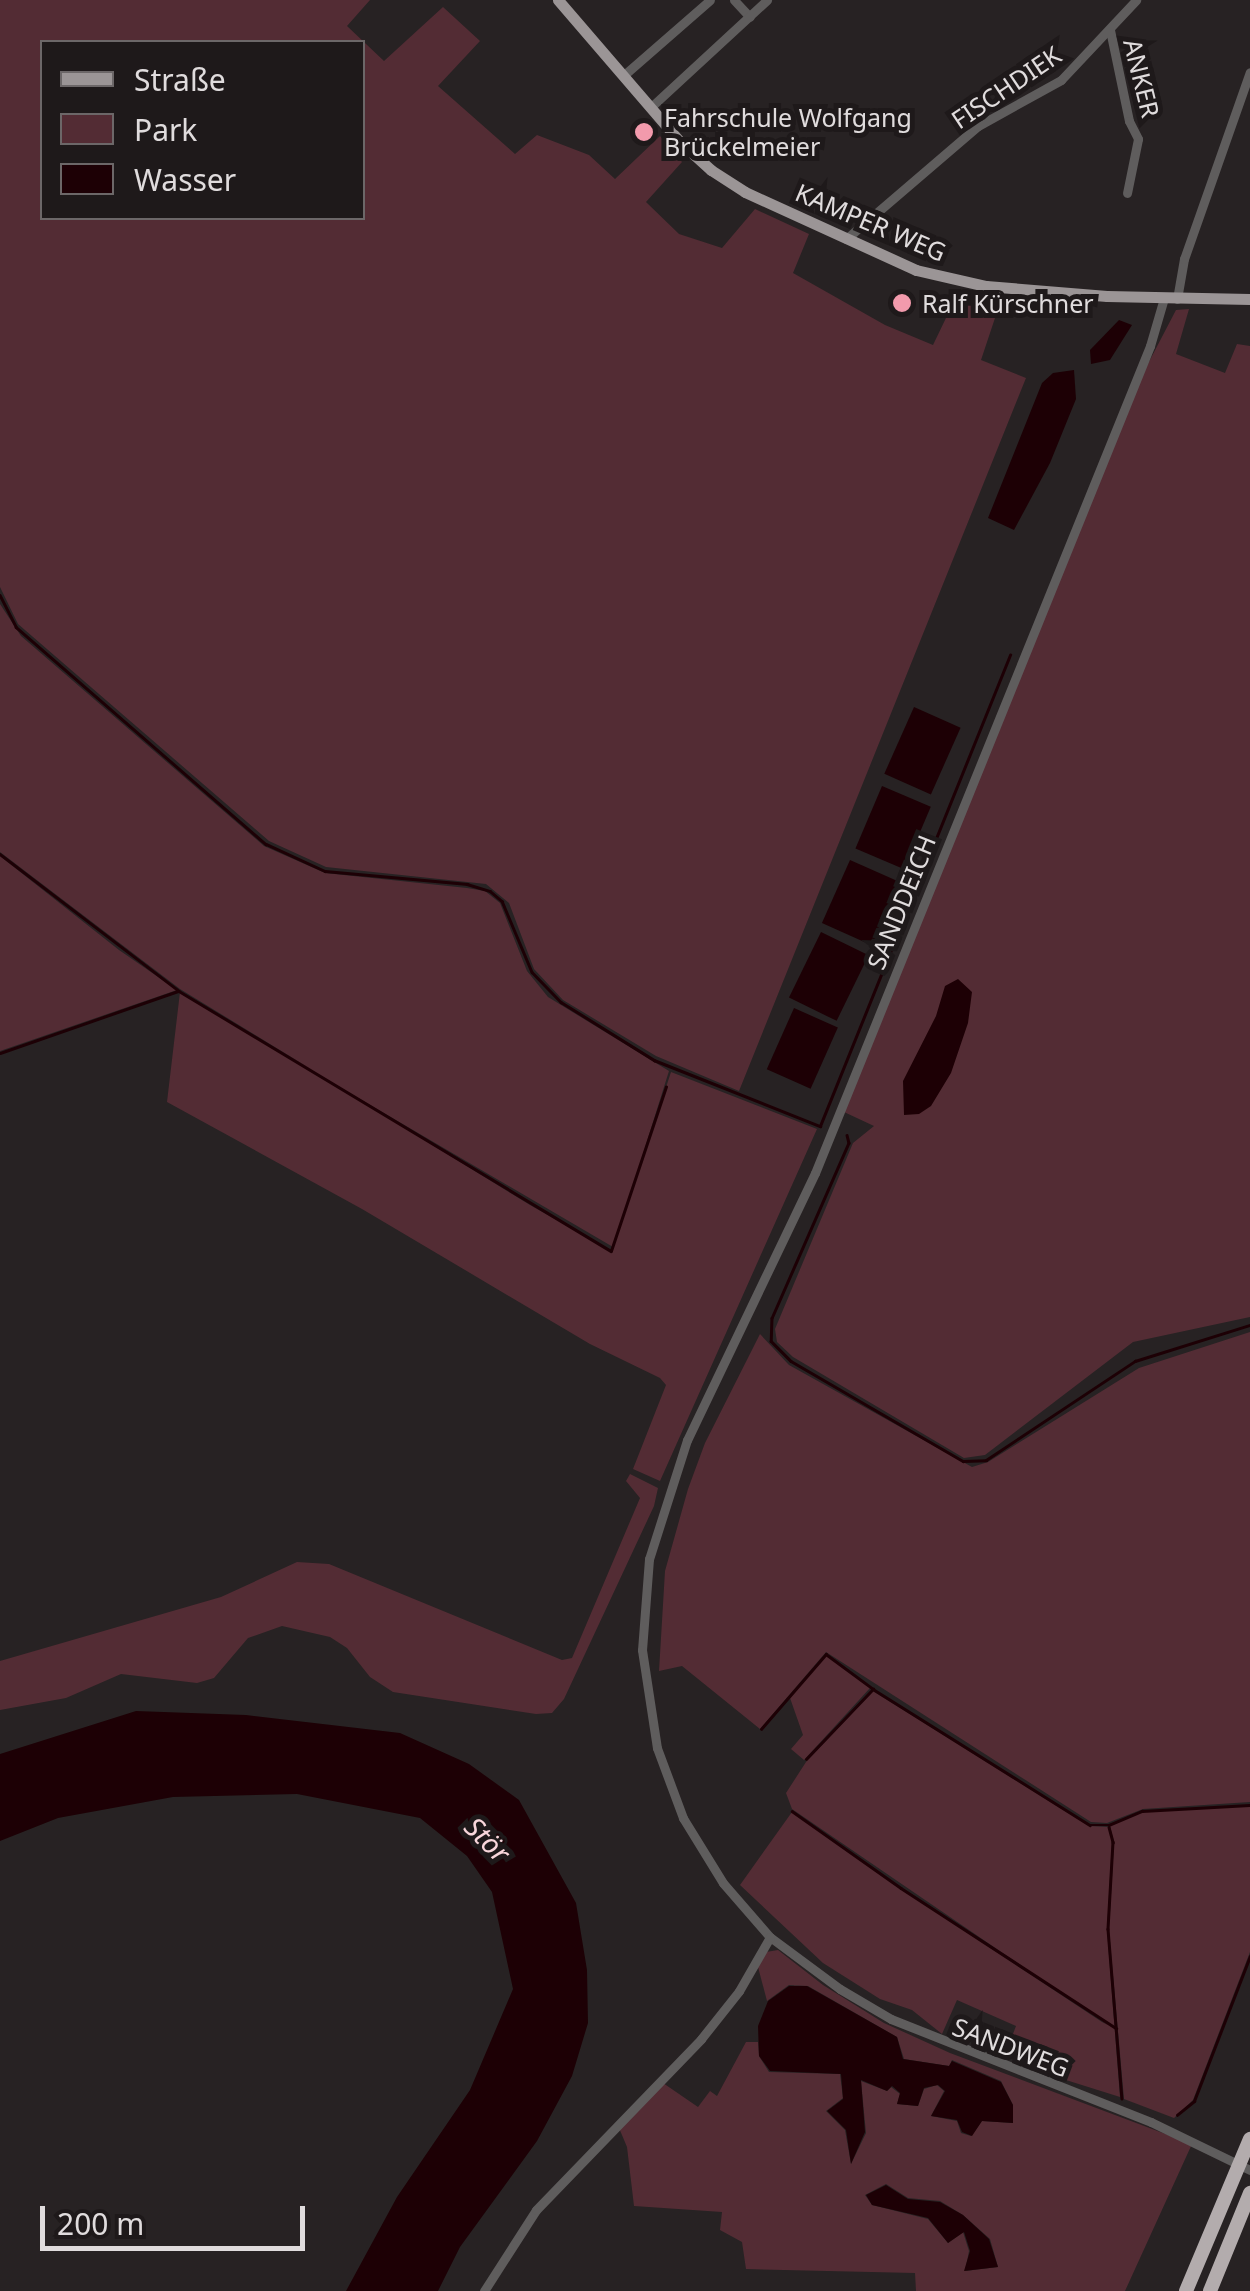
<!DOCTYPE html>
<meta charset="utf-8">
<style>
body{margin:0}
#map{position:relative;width:1250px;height:2291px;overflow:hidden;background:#272223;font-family:"Noto Sans",sans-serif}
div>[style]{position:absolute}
.green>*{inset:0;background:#532c34}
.water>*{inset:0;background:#1d0005;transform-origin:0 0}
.stream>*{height:2.5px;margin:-1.25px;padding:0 1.25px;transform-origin:1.25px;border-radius:1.25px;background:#1d0005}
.minor>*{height:9px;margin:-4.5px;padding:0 4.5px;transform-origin:4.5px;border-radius:4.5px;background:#5f5d5d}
.major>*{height:11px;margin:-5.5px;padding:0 5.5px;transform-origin:5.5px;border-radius:5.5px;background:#9b9596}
.highway>*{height:14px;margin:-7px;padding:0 7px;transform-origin:7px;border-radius:7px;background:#b3acad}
.highway-bridge>*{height:14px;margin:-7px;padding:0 7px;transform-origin:7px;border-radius:7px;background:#b3acad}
.dots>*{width:28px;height:28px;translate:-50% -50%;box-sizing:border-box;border:5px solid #1e191a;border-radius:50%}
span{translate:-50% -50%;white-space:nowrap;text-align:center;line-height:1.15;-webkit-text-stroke:10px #1e191a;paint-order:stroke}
.street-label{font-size:25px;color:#e0dcdd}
.poi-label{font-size:25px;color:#e0dcdd}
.left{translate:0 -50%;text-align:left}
.water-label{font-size:28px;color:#f8d6db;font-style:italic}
.legend{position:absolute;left:40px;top:40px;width:325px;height:180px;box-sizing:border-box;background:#1e191a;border:2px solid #6c6768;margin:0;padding:12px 18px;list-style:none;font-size:30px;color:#e0dcdd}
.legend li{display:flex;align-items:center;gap:20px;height:50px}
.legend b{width:50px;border:2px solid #6c6768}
.scale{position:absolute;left:40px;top:2206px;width:265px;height:45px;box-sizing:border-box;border:5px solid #e0dcdd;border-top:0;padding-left:12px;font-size:30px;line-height:35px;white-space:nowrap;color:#e0dcdd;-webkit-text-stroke:8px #1e191a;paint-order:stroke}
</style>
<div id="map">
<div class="green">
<div style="clip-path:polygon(evenodd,0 0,370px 0,347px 26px,384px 61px,443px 7px,480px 41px,438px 86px,515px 154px,537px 135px,589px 155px,615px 179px,660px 136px,682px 162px,646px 202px,679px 234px,722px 248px,755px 209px,809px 234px,793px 273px,885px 325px,933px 345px,958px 293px,1002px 297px,981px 360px,1026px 378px,739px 1091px,656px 1056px,563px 1000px,534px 969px,509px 903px,486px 884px,326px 867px,269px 841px,18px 624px,0 587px,0 0,42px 42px,362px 42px,362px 218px,42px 218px,42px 42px)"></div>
<div style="clip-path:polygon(1189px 309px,1176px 354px,1225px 373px,1237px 344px,1250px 346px,1250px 1317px,1133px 1342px,985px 1455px,964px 1458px,793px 1357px,777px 1342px,775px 1329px,853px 1143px,874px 1126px,844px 1112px,1140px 379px,1176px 310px)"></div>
<div style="clip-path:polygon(evenodd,0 604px,21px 636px,264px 846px,325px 873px,467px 888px,485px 891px,500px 903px,527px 971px,548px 997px,669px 1071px,622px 1221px,671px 1072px,817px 1129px,660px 1481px,633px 1469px,666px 1385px,660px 1378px,590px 1344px,362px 1209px,167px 1102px,180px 992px,314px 1071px,180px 989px,0 852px,0 604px,324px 1078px,613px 1247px,612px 1251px,530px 1205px,324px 1078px)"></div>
<div style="clip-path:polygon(0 856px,119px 950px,177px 990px,0 1051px)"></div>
<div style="clip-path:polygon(1250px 1332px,1250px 1802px,1143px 1809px,1107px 1823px,1091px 1822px,826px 1652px,760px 1729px,682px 1666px,659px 1671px,665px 1571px,688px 1489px,705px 1443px,760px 1334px,789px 1365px,972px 1467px,988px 1462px,1139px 1368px)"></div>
<div style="clip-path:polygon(630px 1474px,658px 1488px,654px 1506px,564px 1699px,552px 1713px,536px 1714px,393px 1692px,370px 1677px,347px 1648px,330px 1637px,282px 1626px,248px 1638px,214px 1678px,197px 1683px,121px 1674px,66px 1698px,0 1710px,0 1661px,221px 1597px,297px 1562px,329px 1564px,562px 1660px,572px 1658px,640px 1498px,626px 1481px)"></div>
<div style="clip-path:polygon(826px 1655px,870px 1688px,804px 1760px,791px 1749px,803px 1735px,790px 1698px)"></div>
<div style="clip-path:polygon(873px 1691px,1089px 1826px,1108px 1827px,1112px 1841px,1107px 1930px,1120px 2097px,1050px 2075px,1057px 2057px,1011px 2039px,1016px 2026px,957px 2000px,942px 2034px,912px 2010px,880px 1999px,823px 1963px,740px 1885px,792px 1812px,900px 1888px,1102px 2022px,1108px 2025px,792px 1809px,786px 1793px,806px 1762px)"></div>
<div style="clip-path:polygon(1250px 1806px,1250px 1952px,1193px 2100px,1174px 2118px,1124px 2099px,1109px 1930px,1114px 1842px,1110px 1826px,1142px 1812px)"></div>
<div style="clip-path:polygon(evenodd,778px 1950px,823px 1985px,884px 2023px,950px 2053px,1192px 2144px,1125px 2291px,916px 2291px,915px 2273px,746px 2269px,742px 2242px,720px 2230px,722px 2212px,634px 2206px,627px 2147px,619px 2128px,663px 2083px,698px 2107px,710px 2091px,717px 2096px,746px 2042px,758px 2042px,759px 2056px,769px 2072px,840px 2074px,843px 2098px,826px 2111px,845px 2130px,851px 2164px,866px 2133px,861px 2081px,887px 2091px,891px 2087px,900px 2094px,897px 2104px,918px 2106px,924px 2089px,937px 2085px,944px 2091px,931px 2116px,957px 2121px,961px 2133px,971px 2136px,982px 2121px,1013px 2123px,1013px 2105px,1001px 2081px,952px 2060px,949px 2066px,904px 2059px,897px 2037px,808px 1986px,789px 1985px,767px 2001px,758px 1967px,766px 1952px,778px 1950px,886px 2184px,908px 2198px,940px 2201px,963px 2215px,990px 2239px,998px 2267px,965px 2271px,969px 2251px,963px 2232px,948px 2243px,928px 2219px,872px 2205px,865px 2195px,886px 2184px)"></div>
</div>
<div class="water">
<div style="clip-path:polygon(1119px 320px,1132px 325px,1110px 360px,1091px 364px,1090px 350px)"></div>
<div style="clip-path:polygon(1074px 370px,1076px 399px,1050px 463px,1014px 530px,988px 518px,1042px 383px,1053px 373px)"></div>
<div style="left:914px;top:707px;width:51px;height:73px;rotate:24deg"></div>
<div style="left:882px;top:786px;width:53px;height:68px;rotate:23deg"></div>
<div style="left:850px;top:860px;width:55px;height:69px;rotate:24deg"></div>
<div style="left:821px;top:932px;width:53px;height:73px;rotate:26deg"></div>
<div style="clip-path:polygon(958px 979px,972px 992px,968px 1023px,951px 1073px,931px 1106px,919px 1114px,904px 1115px,903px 1081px,936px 1016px,945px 986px)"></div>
<div style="left:794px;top:1008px;width:48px;height:67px;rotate:24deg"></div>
<div style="clip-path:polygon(136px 1711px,246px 1715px,400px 1733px,469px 1764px,519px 1800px,576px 1903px,587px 1970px,588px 2023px,572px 2076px,537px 2141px,460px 2247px,438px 2291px,346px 2291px,397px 2197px,470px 2090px,513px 1989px,492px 1892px,467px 1856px,420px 1818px,297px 1794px,173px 1797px,58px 1818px,0 1841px,0 1754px)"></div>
<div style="clip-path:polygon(789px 1986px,807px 1986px,897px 2037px,903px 2059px,949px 2066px,952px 2061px,1001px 2082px,1013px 2105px,1013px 2123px,982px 2121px,972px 2136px,962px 2132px,957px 2120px,931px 2116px,945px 2091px,938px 2085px,924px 2088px,918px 2106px,897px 2104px,900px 2093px,892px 2086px,887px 2091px,861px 2080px,865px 2132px,851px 2164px,846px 2130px,827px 2111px,843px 2099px,841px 2074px,770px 2071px,759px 2056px,758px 2026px,768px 2001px)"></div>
<div style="clip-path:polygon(886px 2185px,908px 2199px,940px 2202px,963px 2215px,989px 2239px,998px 2267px,964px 2271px,970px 2251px,964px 2232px,948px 2243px,928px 2218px,872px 2205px,866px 2195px)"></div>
</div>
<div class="stream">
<div style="left:0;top:595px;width:36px;rotate:63deg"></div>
<div style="left:16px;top:627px;width:331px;rotate:41deg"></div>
<div style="left:266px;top:844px;width:65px;rotate:24.6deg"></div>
<div style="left:325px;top:871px;width:143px;rotate:5.2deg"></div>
<div style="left:467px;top:884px;width:24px;rotate:17deg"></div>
<div style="left:490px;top:891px;width:16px;rotate:40deg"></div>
<div style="left:502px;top:901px;width:77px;rotate:67.1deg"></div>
<div style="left:532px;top:972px;width:42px;rotate:46deg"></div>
<div style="left:561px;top:1002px;width:110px;rotate:31.9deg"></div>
<div style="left:654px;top:1060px;width:179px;rotate:21.7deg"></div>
<div style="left:820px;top:1126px;width:508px;rotate:-68.03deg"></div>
<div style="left:0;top:854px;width:225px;rotate:37.4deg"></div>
<div style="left:179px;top:991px;width:504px;rotate:31.04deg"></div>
<div style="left:611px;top:1251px;width:173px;rotate:-71.5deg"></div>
<div style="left:0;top:1053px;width:188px;rotate:-19.2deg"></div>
<div style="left:847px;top:1135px;width:8px;rotate:76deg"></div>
<div style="left:849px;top:1143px;width:191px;rotate:113.7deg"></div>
<div style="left:772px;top:1318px;width:23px;rotate:92deg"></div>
<div style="left:771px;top:1341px;width:28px;rotate:45deg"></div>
<div style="left:791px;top:1361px;width:199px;rotate:30.2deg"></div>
<div style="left:963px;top:1461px;width:23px;rotate:-2deg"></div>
<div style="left:986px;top:1460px;width:179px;rotate:-33.6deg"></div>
<div style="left:1135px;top:1361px;width:121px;rotate:-17.4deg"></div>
<div style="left:761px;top:1729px;width:99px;rotate:-49.1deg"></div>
<div style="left:826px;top:1654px;width:57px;rotate:36.5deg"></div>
<div style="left:806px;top:1759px;width:97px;rotate:-46.3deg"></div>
<div style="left:873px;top:1689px;width:256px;rotate:32.1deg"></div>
<div style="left:1090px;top:1825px;width:19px"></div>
<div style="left:1109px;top:1825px;width:36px;rotate:-23deg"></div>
<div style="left:1142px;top:1811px;width:108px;rotate:-3.2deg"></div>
<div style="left:792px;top:1811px;width:133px;rotate:35.2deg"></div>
<div style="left:901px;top:1888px;width:257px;rotate:33.1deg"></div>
<div style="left:1109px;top:1827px;width:16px;rotate:75deg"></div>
<div style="left:1113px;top:1842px;width:87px;rotate:93.3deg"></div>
<div style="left:1108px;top:1929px;width:170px;rotate:85.3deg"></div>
<div style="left:1177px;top:2115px;width:22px;rotate:-39deg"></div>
<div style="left:1194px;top:2101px;width:155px;rotate:-68.9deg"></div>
</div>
<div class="minor">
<div style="left:734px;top:0;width:23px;rotate:47deg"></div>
<div style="left:1110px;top:30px;width:93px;rotate:78.2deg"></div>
<div style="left:1129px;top:121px;width:20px;rotate:63deg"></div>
<div style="left:1138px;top:139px;width:55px;rotate:101.5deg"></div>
<div style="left:624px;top:75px;width:114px;rotate:-41.1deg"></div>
<div style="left:651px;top:107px;width:158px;rotate:-42.7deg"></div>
<div style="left:846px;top:239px;width:174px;rotate:-40.6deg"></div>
<div style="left:978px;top:126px;width:95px;rotate:-29deg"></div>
<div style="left:1061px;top:80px;width:110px;rotate:-46.8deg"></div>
<div style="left:1164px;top:298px;width:50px;rotate:106.3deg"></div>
<div style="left:1150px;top:346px;width:892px;rotate:112.05deg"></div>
<div style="left:815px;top:1173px;width:296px;rotate:115.6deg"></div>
<div style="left:687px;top:1440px;width:125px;rotate:107.7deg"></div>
<div style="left:649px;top:1559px;width:91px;rotate:94.4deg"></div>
<div style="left:642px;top:1650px;width:99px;rotate:81.3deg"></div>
<div style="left:657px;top:1748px;width:75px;rotate:69.6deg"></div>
<div style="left:683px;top:1818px;width:76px;rotate:58.4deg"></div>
<div style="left:723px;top:1883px;width:72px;rotate:49deg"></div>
<div style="left:770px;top:1937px;width:87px;rotate:36.6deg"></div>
<div style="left:840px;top:1989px;width:59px;rotate:30.5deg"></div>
<div style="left:891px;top:2019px;width:280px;rotate:21.6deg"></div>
<div style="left:1151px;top:2122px;width:110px;rotate:25.9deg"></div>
<div style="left:1177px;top:299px;width:41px;rotate:-80.1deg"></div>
<div style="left:1184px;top:259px;width:198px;rotate:-70.6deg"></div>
<div style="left:484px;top:2291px;width:96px;rotate:-57.3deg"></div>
<div style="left:536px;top:2210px;width:238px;rotate:-46deg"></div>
<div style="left:701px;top:2039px;width:61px;rotate:-51.6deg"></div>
<div style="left:739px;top:1991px;width:62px;rotate:-60.1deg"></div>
</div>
<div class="major">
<div style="left:558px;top:0;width:187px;rotate:49.3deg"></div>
<div style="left:680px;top:142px;width:42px;rotate:42.1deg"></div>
<div style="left:711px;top:170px;width:40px;rotate:32.9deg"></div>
<div style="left:745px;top:192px;width:188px;rotate:24.5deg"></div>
<div style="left:916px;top:270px;width:72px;rotate:12.9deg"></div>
<div style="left:986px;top:286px;width:121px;rotate:4.7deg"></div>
<div style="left:1107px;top:296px;width:143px;rotate:1.2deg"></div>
</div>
<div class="highway">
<div style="left:1210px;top:2291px;width:106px;rotate:-67.8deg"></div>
</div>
<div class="highway-bridge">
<div style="left:1186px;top:2291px;width:165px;rotate:-67.2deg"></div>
</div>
<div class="dots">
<div style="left:644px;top:132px;background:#f29aac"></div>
<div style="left:902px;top:303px;background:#f29aac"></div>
</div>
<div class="street-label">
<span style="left:1142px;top:78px;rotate:76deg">ANKER</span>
<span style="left:1006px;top:87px;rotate:-34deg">FISCHDIEK</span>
<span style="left:871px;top:222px;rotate:23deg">KAMPER WEG</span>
<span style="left:901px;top:902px;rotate:-68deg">SANDDEICH</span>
<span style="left:1011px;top:2047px;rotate:21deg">SANDWEG</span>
</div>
<div class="poi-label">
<span class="left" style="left:664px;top:132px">Fahrschule Wolfgang<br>Brückelmeier</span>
<span class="left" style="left:922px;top:303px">Ralf Kürschner</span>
</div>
<div class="water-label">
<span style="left:488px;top:1839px;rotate:45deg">Stör</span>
</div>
<ul class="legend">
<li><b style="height:12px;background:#9b9596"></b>Straße</li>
<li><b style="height:28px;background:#532c34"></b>Park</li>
<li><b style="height:28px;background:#1d0005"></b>Wasser</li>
</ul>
<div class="scale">200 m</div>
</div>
